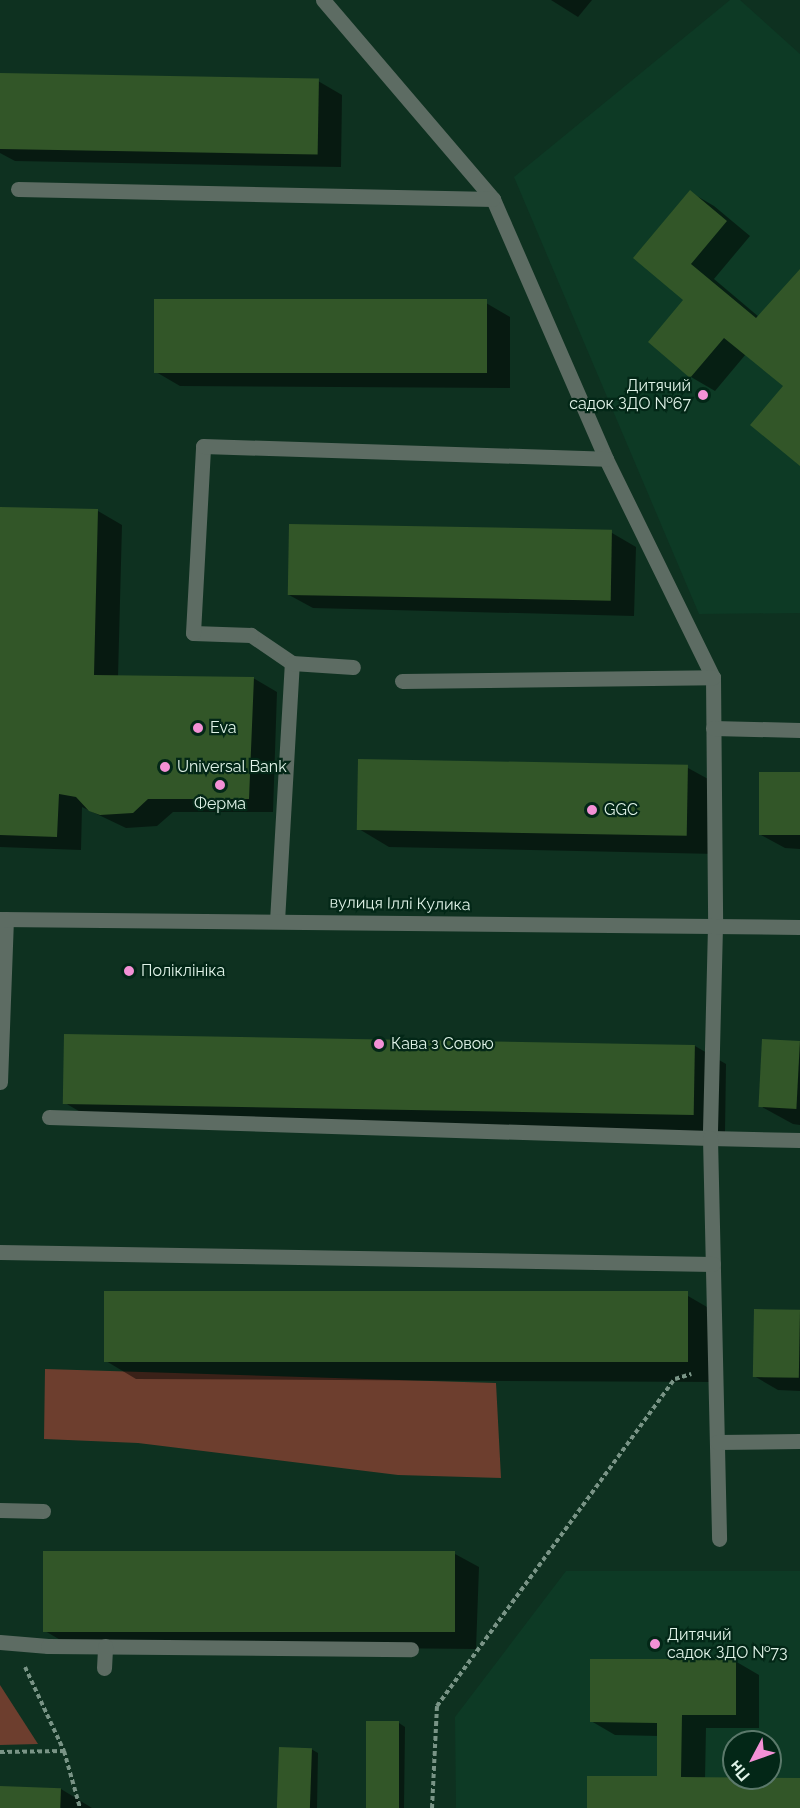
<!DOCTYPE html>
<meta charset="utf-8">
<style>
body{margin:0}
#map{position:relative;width:800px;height:1808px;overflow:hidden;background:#0e3120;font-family:Raleway,sans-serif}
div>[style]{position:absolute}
.built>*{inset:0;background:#0d3a25}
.green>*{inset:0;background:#6d3e2e}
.shadow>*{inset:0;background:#0007}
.building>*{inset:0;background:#325628;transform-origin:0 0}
.path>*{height:4px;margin-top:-2px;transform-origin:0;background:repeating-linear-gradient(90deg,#799486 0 4.5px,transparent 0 7.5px)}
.service>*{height:15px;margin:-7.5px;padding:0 7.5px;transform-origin:7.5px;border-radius:7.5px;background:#5d6c63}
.tertiary>*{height:15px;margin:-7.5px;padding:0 7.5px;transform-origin:7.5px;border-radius:7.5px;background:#5d6c63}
.dots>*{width:16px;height:16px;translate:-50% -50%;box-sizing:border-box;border:3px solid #032717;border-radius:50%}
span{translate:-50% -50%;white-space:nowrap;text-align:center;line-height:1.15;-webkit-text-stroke:4.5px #032717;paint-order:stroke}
.poi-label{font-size:16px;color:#e0f3e8}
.right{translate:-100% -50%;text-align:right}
.left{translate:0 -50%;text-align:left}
.street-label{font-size:16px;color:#e0f3e8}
.north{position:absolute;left:722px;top:1730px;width:60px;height:60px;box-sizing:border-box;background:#032717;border:2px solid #5b796b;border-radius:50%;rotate:229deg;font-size:16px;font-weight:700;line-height:24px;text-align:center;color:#e0f3e8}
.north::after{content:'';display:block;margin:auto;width:21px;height:27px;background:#f391d6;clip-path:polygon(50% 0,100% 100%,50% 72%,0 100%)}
</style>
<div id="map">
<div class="built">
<div style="clip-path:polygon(730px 0,740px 0,800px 54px,800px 613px,699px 614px,514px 177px)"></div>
<div style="clip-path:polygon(evenodd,566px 1571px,800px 1571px,800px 1808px,456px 1808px,455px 1717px,566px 1571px,734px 1742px,770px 1742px,770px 1778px,734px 1778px,734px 1742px)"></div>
</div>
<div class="green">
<div style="clip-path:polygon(45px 1369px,496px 1383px,501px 1478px,398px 1475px,138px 1443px,44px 1439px)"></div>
<div style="clip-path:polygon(0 1685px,38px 1744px,0 1745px)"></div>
</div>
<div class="shadow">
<div style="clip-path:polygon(551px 0,592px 0,578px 17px)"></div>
<div style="clip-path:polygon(0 75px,318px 81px,342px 95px,341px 167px,15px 161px,0 153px)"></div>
<div style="clip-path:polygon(690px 192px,714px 206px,750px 236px,714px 279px,759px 317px,800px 270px,800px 464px,785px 386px,746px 354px,715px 391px,691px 377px,650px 342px,685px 299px)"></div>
<div style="clip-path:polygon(486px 303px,510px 317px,510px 388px,180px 386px,156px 372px)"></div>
<div style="clip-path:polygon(0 508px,98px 511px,122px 525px,118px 677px,253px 678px,277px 692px,273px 812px,173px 812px,157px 826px,126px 828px,82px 807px,81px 850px,0 847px)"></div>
<div style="clip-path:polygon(612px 533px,636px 547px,634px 616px,313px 608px,289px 595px)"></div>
<div style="clip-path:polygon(688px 768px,719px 785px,717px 854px,389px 847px,359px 829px)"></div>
<div style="clip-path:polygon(800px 774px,800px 849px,785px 848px,761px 835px)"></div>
<div style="clip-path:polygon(800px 1042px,800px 1125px,793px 1124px,762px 1107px)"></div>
<div style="clip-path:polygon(695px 1046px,726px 1064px,725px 1132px,96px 1121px,65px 1103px)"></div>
<div style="clip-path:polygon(688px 1296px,719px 1314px,718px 1382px,136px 1379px,106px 1361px)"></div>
<div style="clip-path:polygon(800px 1312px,800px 1391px,778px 1390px,754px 1376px)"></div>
<div style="clip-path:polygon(455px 1554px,479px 1567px,476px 1649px,69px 1645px,45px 1631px)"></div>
<div style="clip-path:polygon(735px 1661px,759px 1675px,759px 1728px,706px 1728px,705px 1779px,800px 1780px,800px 1808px,588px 1808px,658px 1778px,658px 1736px,615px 1735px,591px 1721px)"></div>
<div style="clip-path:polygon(399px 1723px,405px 1727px,404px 1808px,367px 1808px)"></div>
<div style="clip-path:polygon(311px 1749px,318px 1753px,317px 1808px,280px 1808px)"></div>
<div style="clip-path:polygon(0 1788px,61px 1789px,92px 1808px,0 1808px)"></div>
</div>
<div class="building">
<div style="left:0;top:73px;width:319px;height:76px;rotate:1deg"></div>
<div style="clip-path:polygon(690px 190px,727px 221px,691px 264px,756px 318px,800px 269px,800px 466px,750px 425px,783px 386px,724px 338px,690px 378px,648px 342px,683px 300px,633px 258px)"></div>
<div style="left:154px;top:299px;width:333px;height:74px"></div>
<div style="clip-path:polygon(0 507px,98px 509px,94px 675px,254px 677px,249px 799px,148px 799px,133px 813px,100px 815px,89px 811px,76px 797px,59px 794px,57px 837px,0 835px)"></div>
<div style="left:289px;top:524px;width:323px;height:71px;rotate:1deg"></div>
<div style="left:358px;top:759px;width:330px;height:71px;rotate:1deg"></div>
<div style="left:759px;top:772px;width:41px;height:63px"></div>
<div style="left:64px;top:1034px;width:631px;height:70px;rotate:1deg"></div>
<div style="left:762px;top:1039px;width:38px;height:68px;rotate:3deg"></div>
<div style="left:104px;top:1291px;width:584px;height:71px"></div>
<div style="left:754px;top:1309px;width:46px;height:68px;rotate:1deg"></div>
<div style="left:43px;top:1551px;width:412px;height:81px"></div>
<div style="clip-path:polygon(590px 1659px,736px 1659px,736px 1715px,682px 1715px,681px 1777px,800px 1778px,800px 1808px,587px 1808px,587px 1776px,657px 1776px,657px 1723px,590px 1722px)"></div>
<div style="left:366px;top:1721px;width:33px;height:87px"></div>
<div style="left:279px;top:1747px;width:33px;height:61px;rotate:2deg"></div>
<div style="left:0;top:1786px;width:61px;height:22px;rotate:2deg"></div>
</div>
<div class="path">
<div style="left:25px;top:1667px;width:93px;rotate:65.1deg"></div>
<div style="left:64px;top:1751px;width:59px;rotate:74.3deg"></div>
<div style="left:0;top:1752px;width:64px;rotate:-0.9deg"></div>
<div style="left:432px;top:1808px;width:102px;rotate:-87.2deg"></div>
<div style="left:437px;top:1706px;width:404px;rotate:-54deg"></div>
<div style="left:675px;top:1379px;width:17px;rotate:-17deg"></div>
</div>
<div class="service">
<div style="left:323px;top:0;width:262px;rotate:49.5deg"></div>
<div style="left:493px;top:199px;width:283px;rotate:66.5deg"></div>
<div style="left:606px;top:459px;width:243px;rotate:63.9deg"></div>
<div style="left:713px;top:677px;width:249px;rotate:89.5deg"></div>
<div style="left:715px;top:926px;width:212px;rotate:91.4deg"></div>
<div style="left:710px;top:1138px;width:90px;rotate:1.3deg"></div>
<div style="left:18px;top:189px;width:475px;rotate:1.2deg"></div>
<div style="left:292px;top:663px;width:50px;rotate:-145.7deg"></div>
<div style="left:251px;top:635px;width:58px;rotate:-178deg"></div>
<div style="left:193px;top:633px;width:187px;rotate:-86.9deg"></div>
<div style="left:203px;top:446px;width:403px;rotate:1.8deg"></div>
<div style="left:402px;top:681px;width:311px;rotate:-0.7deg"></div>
<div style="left:713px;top:728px;width:87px;rotate:1.3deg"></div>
<div style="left:277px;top:921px;width:258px;rotate:-86.7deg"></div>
<div style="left:292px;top:663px;width:61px;rotate:3.8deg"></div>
<div style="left:0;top:1082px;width:163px;rotate:-87.9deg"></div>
<div style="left:49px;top:1117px;width:661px;rotate:1.82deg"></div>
<div style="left:710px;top:1138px;width:401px;rotate:88.7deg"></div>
<div style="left:0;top:1252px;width:713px;rotate:0.96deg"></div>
<div style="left:717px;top:1442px;width:83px;rotate:-0.7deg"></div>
<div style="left:0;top:1510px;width:43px;rotate:1.3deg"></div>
<div style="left:0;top:1642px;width:48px;rotate:4.8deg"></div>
<div style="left:48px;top:1646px;width:363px;rotate:0.5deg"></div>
<div style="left:104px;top:1668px;width:22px;rotate:-87deg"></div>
</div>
<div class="tertiary">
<div style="left:0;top:919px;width:800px;rotate:0.57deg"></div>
</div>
<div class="dots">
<div style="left:703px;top:395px;background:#f391d6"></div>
<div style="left:198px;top:728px;background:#f391d6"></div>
<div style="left:165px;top:767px;background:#f391d6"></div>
<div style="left:220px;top:785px;background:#f391d6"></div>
<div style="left:592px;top:810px;background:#f391d6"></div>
<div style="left:129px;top:971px;background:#f391d6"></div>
<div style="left:379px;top:1044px;background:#f391d6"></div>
<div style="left:655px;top:1644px;background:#f391d6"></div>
</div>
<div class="poi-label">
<span class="right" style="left:691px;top:395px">Дитячий<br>садок ЗДО №67</span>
<span class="left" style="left:210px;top:728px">Eva</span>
<span class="left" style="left:177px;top:767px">Universal Bank</span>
<span style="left:220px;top:804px">Ферма</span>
<span class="left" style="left:604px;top:810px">GGC</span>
<span class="left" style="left:141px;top:971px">Поліклініка</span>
<span class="left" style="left:391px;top:1044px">Кава з Совою</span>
<span class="left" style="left:667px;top:1644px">Дитячий<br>садок ЗДО №73</span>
</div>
<div class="street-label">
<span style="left:400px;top:904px;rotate:1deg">вулиця Іллі Кулика</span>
</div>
<div class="north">Пн</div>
</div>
